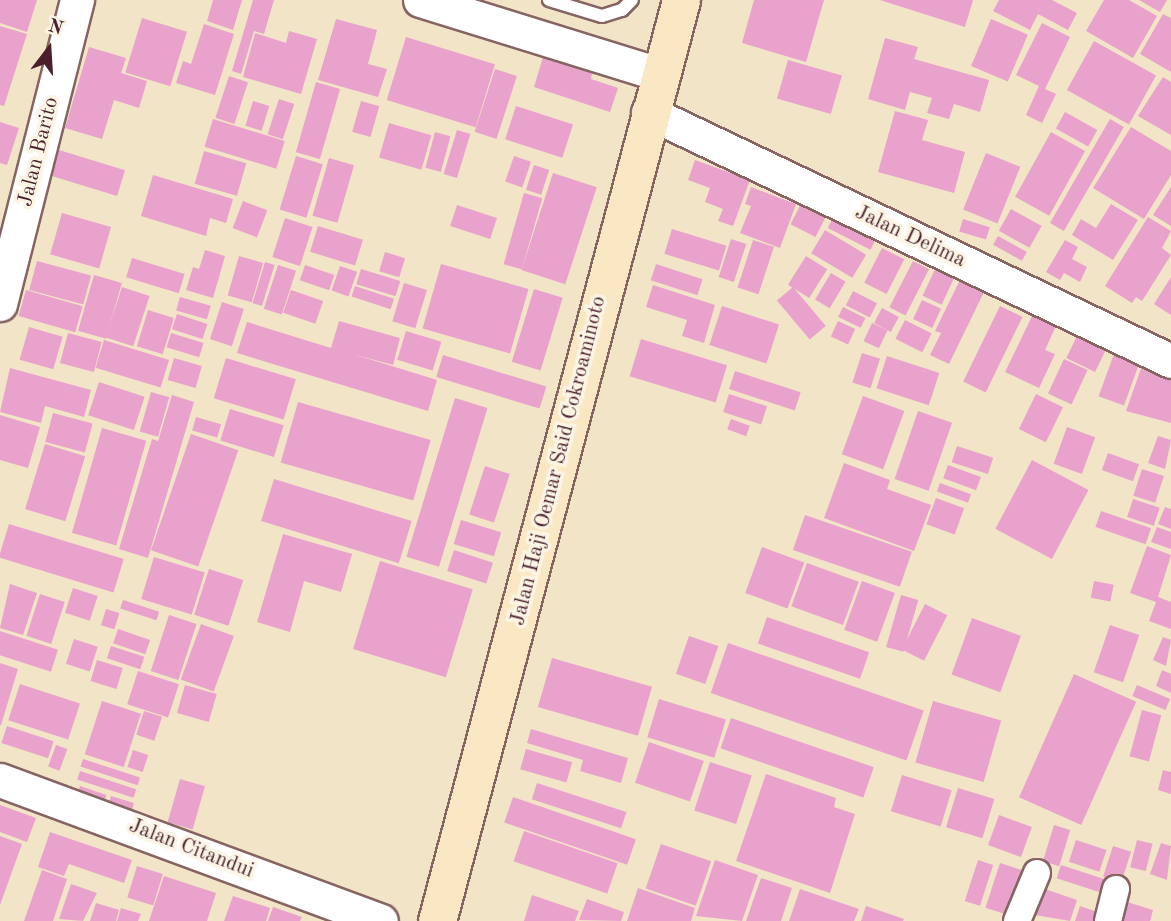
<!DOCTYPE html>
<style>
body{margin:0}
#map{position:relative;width:1171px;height:921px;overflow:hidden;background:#f2e4c7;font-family:"Old Standard TT",serif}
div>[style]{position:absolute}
.building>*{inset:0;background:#e9a2cc;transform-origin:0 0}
.roads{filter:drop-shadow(2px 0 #856462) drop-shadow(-2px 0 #856462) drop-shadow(0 2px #856462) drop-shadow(0 -2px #856462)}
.service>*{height:12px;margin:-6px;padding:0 6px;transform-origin:6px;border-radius:6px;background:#fff}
.minor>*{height:26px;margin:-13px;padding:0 13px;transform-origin:13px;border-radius:13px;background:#fff}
.tertiary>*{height:33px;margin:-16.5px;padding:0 16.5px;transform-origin:16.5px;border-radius:16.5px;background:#fff}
.secondary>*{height:37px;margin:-18.5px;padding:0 18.5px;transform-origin:18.5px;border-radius:18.5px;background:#fae7c3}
span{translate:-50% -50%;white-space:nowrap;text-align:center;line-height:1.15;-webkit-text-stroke:7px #fcf5e5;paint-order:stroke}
.street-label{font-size:21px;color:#4a1f2b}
.north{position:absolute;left:14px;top:14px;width:70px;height:70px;-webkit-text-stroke:5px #fcf5e5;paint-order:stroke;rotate:17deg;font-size:19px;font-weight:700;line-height:28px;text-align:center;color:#4a1f2b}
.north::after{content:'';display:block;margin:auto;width:24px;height:32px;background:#4a1f2b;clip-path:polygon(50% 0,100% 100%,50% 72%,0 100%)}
</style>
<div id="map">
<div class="building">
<div style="clip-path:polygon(0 0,37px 0,27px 32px,0 23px)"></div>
<div style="clip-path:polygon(213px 0,242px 0,233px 30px,207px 21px)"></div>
<div style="clip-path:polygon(253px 0,274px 0,264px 34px,254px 31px,241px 74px,232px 71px)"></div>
<div style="clip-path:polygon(754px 0,824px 0,806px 62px,742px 43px)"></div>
<div style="clip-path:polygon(880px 0,973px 0,965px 27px)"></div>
<div style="clip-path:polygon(999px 0,1052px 0,1077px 13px,1068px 30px,1038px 14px,1030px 30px,993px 11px)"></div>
<div style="clip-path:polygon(1104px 0,1129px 0,1157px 16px,1133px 58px,1086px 31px)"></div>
<div style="clip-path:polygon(1139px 0,1167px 0,1160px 12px)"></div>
<div style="clip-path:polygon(1163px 14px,1171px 18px,1171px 72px,1140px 54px)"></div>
<div style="left:142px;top:18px;width:47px;height:57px;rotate:17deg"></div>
<div style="clip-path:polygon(336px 19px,377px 30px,368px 64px,387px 69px,378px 97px,318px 80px)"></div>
<div style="left:991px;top:19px;width:40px;height:51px;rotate:23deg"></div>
<div style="clip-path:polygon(1042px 23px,1070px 37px,1045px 89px,1056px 94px,1042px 123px,1026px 115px,1039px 86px,1016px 75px)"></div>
<div style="clip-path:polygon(204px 24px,234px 34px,215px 95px,176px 83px,183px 61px,191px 64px)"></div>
<div style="clip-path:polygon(0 26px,27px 34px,4px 106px,0 105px)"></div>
<div style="clip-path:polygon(289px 31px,317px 39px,301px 94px,243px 77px,255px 33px,286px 43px)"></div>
<div style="left:406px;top:37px;width:93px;height:66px;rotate:17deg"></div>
<div style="clip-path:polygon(885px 38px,918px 47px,914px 59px,989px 80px,980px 112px,954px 104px,949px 119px,927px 113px,932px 98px,910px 92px,905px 110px,868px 99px)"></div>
<div style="left:1094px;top:41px;width:71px;height:56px;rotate:29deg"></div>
<div style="clip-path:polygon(89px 47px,126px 58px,121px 73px,147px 81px,139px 108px,114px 100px,102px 139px,65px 128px)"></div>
<div style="clip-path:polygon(543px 57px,592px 73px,591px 79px,618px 88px,610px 112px,534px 87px)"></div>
<div style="left:788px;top:60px;width:56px;height:40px;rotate:16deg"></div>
<div style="left:495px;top:69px;width:23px;height:66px;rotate:18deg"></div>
<div style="left:229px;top:76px;width:20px;height:44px;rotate:18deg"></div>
<div style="clip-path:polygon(1163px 77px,1171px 82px,1171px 135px,1138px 116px)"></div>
<div style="left:316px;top:82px;width:25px;height:73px;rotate:16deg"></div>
<div style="left:279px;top:99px;width:16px;height:37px;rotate:18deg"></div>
<div style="left:253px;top:101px;width:17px;height:26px;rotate:17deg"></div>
<div style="left:361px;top:101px;width:19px;height:32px;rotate:16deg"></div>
<div style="left:516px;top:106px;width:60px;height:35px;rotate:18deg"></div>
<div style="clip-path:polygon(895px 111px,928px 120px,922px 140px,965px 152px,954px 193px,878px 172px)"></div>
<div style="left:1065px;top:112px;width:37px;height:19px;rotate:29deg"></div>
<div style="left:213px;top:119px;width:75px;height:29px;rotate:17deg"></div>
<div style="left:1110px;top:119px;width:16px;height:120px;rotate:30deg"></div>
<div style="clip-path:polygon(0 122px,19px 128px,7px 165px,0 163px)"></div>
<div style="left:389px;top:123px;width:44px;height:36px;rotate:16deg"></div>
<div style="clip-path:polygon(1131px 127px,1171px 151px,1171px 175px,1144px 219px,1093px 188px)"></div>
<div style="left:457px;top:130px;width:14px;height:46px;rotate:17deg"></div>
<div style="left:435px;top:132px;width:16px;height:37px;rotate:15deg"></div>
<div style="left:1051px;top:132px;width:39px;height:74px;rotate:29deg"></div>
<div style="left:59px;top:150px;width:69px;height:27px;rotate:17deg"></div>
<div style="left:204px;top:151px;width:44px;height:34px;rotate:16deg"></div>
<div style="left:986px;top:153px;width:37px;height:61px;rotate:22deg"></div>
<div style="left:296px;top:156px;width:28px;height:56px;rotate:17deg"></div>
<div style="left:514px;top:156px;width:18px;height:27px;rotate:19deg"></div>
<div style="left:329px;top:158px;width:26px;height:60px;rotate:16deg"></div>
<div style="clip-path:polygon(695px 160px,750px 180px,733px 226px,718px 221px,723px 209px,705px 202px,710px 188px,688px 180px)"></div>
<div style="left:534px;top:165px;width:16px;height:26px;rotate:18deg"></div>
<div style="left:553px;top:173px;width:46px;height:102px;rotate:18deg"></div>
<div style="clip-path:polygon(153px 175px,233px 199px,226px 223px,210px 218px,206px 236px,141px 216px)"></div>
<div style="clip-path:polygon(751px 187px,796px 204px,780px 248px,740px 233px,751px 206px,745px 204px)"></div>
<div style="clip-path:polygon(1171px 187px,1171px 226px,1153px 215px)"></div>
<div style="left:524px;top:193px;width:19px;height:74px;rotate:16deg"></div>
<div style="left:806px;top:194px;width:28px;height:34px;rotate:27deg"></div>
<div style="left:243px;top:201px;width:26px;height:29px;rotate:21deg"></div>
<div style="left:840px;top:204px;width:48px;height:27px;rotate:27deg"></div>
<div style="clip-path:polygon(1111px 204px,1138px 220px,1113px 260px,1072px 235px,1081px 219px,1096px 228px)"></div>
<div style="left:457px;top:205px;width:42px;height:22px;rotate:18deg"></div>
<div style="left:1011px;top:209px;width:35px;height:25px;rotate:29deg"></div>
<div style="left:62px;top:213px;width:51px;height:43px;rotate:16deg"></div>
<div style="clip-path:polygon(1148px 217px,1171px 231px,1162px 248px,1171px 255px,1142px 301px,1136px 297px,1132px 303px,1105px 286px)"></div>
<div style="left:285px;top:218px;width:29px;height:41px;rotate:18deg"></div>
<div style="left:963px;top:219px;width:28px;height:13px;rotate:17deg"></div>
<div style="left:318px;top:226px;width:47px;height:27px;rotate:17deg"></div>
<div style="left:672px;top:229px;width:57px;height:26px;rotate:17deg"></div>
<div style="left:825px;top:230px;width:48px;height:27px;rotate:31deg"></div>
<div style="left:998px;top:236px;width:33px;height:10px;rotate:29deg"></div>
<div style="left:731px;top:239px;width:16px;height:40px;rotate:18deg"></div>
<div style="left:753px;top:240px;width:22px;height:50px;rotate:18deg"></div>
<div style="clip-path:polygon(1065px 240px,1078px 247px,1072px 259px,1087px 267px,1080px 282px,1064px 273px,1060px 280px,1046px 272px)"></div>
<div style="left:882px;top:248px;width:25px;height:39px;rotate:27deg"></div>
<div style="clip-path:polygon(205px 250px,225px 256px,213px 298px,186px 290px,193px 267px,199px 269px)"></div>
<div style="left:385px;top:252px;width:21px;height:20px;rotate:17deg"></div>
<div style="left:239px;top:256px;width:25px;height:41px;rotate:16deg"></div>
<div style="left:806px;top:256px;width:25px;height:34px;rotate:32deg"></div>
<div style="left:132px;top:258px;width:55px;height:20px;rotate:17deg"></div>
<div style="left:37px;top:261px;width:56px;height:30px;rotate:15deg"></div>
<div style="left:913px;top:261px;width:18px;height:52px;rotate:27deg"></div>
<div style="left:265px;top:262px;width:10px;height:43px;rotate:17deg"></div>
<div style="left:441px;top:264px;width:91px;height:67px;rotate:16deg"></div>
<div style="left:656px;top:264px;width:49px;height:17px;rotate:18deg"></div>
<div style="left:278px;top:265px;width:19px;height:46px;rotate:18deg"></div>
<div style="left:305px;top:265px;width:31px;height:16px;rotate:19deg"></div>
<div style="left:937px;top:265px;width:21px;height:34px;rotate:25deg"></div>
<div style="left:340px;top:266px;width:18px;height:26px;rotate:19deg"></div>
<div style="left:361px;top:269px;width:41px;height:16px;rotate:17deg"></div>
<div style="left:831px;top:273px;width:17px;height:31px;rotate:31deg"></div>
<div style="left:94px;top:275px;width:29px;height:58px;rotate:16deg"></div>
<div style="clip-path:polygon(1171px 277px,1171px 315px,1154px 304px)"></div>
<div style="clip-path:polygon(960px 280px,984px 292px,949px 364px,930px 355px,941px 333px,935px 331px)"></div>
<div style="left:404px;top:283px;width:24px;height:40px;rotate:17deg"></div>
<div style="clip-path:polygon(653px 285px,715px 305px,704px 343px,682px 336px,687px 320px,646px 307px)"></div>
<div style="left:355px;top:286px;width:41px;height:11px;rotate:18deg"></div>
<div style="left:122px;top:287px;width:29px;height:53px;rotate:18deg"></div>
<div style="left:793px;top:287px;width:51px;height:21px;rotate:50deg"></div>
<div style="left:534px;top:289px;width:30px;height:76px;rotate:17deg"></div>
<div style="left:26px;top:290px;width:59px;height:27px;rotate:16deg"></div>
<div style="left:291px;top:290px;width:34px;height:24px;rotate:19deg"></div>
<div style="left:853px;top:291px;width:27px;height:16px;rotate:27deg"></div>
<div style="left:180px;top:297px;width:32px;height:14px;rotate:16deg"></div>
<div style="left:922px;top:300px;width:21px;height:21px;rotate:25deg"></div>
<div style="left:222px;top:302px;width:23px;height:39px;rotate:18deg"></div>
<div style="left:722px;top:306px;width:60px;height:41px;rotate:18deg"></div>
<div style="left:1000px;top:306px;width:25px;height:84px;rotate:26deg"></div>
<div style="clip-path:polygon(1037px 306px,1060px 317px,1045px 350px,1055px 354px,1039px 388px,1005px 372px)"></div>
<div style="left:843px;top:307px;width:25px;height:11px;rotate:26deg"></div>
<div style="left:882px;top:308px;width:19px;height:17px;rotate:28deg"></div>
<div style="left:148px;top:310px;width:27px;height:38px;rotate:17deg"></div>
<div style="left:177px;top:314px;width:32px;height:16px;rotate:18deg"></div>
<div style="left:905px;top:320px;width:30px;height:21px;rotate:27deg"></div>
<div style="clip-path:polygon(339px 321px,400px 338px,393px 365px,353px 354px,437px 380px,428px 411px,237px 353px,247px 322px,331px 348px)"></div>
<div style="left:838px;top:321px;width:19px;height:17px;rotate:25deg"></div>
<div style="left:872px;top:323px;width:17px;height:20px;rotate:25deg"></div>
<div style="left:29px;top:327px;width:35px;height:34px;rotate:16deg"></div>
<div style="left:406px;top:331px;width:37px;height:30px;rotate:17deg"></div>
<div style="left:1079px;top:332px;width:32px;height:29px;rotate:26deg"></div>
<div style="left:68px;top:333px;width:35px;height:31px;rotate:15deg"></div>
<div style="left:171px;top:333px;width:34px;height:15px;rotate:17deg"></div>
<div style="left:641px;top:339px;width:90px;height:39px;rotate:17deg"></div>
<div style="left:104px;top:340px;width:68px;height:29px;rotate:17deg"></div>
<div style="left:862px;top:353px;width:19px;height:31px;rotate:18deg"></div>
<div style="left:1114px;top:354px;width:27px;height:45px;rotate:20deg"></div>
<div style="left:443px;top:355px;width:108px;height:23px;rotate:17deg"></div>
<div style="left:887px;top:356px;width:55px;height:34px;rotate:18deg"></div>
<div style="clip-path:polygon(1145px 357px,1171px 366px,1171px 423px,1126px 411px)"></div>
<div style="left:174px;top:358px;width:29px;height:23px;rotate:16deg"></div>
<div style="left:226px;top:358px;width:73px;height:42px;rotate:17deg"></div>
<div style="left:1064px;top:359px;width:26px;height:38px;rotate:25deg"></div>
<div style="clip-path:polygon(10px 368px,91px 390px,84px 417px,45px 406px,41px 423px,0 412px)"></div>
<div style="left:735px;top:371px;width:69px;height:19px;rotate:18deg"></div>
<div style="left:99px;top:382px;width:48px;height:35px;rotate:18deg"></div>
<div style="left:151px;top:392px;width:19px;height:41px;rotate:16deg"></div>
<div style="left:729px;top:394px;width:40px;height:19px;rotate:18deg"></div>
<div style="left:1036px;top:394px;width:30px;height:39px;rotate:26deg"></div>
<div style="clip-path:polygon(172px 395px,194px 402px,148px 558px,119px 549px,152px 439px,158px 441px)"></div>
<div style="left:863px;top:396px;width:44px;height:62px;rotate:20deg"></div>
<div style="left:455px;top:398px;width:34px;height:166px;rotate:17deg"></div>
<div style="left:298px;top:402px;width:138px;height:63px;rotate:16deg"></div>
<div style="left:230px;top:409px;width:56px;height:33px;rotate:17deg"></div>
<div style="left:918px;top:411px;width:36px;height:72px;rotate:19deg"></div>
<div style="left:53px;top:413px;width:41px;height:30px;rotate:15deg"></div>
<div style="clip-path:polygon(0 415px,40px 427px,28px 468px,0 460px)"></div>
<div style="left:196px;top:417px;width:26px;height:14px;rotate:16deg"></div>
<div style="left:731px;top:419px;width:20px;height:11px;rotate:20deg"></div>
<div style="left:1067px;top:427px;width:30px;height:39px;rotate:20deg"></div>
<div style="left:102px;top:428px;width:46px;height:109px;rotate:16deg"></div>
<div style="left:191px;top:434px;width:50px;height:123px;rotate:19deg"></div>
<div style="clip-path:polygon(1158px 436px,1171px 440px,1165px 469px,1148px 463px)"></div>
<div style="left:45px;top:444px;width:42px;height:68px;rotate:17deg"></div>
<div style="left:957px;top:446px;width:38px;height:17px;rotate:18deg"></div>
<div style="left:1108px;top:453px;width:33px;height:18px;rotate:20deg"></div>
<div style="left:1032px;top:460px;width:64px;height:78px;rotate:28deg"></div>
<div style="clip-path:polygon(844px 463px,890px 480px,887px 489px,931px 505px,914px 551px,824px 518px)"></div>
<div style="left:948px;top:465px;width:35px;height:14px;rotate:20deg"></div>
<div style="left:485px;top:466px;width:26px;height:51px;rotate:18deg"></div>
<div style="left:1142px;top:469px;width:23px;height:28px;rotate:18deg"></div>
<div style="left:274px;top:479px;width:144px;height:44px;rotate:17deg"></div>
<div style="left:940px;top:483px;width:33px;height:9px;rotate:20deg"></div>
<div style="left:936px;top:498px;width:30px;height:28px;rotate:20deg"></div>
<div style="left:1133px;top:499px;width:28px;height:19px;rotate:18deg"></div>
<div style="clip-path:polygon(1165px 507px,1171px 509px,1171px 529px,1158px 524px)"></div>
<div style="left:1101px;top:511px;width:53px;height:17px;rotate:19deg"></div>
<div style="left:805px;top:515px;width:113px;height:37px;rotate:19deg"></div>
<div style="left:461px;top:520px;width:42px;height:25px;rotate:17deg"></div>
<div style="left:9px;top:524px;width:120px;height:35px;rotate:17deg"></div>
<div style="clip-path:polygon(1157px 527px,1171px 532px,1171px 549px,1151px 542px)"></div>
<div style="clip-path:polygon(283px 534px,352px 554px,341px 592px,304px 581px,290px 632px,257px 622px)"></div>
<div style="clip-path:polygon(1147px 546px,1171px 555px,1158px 597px,1171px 602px,1171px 629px,1149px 621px,1156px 602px,1130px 593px)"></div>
<div style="left:762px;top:547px;width:45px;height:49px;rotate:20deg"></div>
<div style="left:454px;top:550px;width:41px;height:22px;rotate:18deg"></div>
<div style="left:154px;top:557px;width:53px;height:44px;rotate:17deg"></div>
<div style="left:380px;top:561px;width:97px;height:92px;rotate:17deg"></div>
<div style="left:807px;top:563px;width:55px;height:46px;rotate:20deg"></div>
<div style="left:209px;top:569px;width:36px;height:48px;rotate:18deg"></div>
<div style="left:862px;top:581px;width:35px;height:52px;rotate:20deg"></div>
<div style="left:1094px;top:581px;width:20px;height:17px;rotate:11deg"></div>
<div style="clip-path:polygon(10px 584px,37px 593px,23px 635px,0 628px)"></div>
<div style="left:73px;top:588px;width:26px;height:26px;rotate:18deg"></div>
<div style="left:40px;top:594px;width:26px;height:44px;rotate:18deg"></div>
<div style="left:901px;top:595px;width:18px;height:54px;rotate:16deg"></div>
<div style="left:123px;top:600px;width:38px;height:9px;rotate:18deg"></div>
<div style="left:925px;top:604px;width:25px;height:51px;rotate:27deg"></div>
<div style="left:106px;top:609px;width:14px;height:17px;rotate:17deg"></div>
<div style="left:169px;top:615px;width:29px;height:59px;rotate:18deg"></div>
<div style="left:767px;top:617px;width:108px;height:28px;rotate:19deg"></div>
<div style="left:972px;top:618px;width:52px;height:60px;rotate:20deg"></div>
<div style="left:201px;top:624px;width:35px;height:59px;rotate:20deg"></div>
<div style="left:1110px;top:625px;width:31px;height:50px;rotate:19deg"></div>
<div style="left:118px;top:629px;width:34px;height:15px;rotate:19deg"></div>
<div style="left:0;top:631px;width:61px;height:23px;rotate:18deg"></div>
<div style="left:689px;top:636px;width:31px;height:40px;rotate:19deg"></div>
<div style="clip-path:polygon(1163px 637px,1171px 640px,1166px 666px,1153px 660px)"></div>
<div style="left:74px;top:639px;width:25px;height:26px;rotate:18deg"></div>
<div style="left:728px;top:643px;width:207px;height:53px;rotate:19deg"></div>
<div style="left:111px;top:646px;width:35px;height:13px;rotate:18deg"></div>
<div style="left:552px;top:658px;width:104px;height:51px;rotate:16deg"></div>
<div style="left:97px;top:660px;width:27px;height:22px;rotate:17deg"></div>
<div style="clip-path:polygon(0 663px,18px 669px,1px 725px,0 725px)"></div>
<div style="clip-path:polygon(1162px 670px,1171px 674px,1171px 693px,1156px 686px)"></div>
<div style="left:138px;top:671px;width:43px;height:35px;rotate:18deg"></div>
<div style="left:1074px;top:674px;width:68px;height:135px;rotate:24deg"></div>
<div style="left:20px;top:684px;width:63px;height:38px;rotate:18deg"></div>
<div style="left:185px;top:685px;width:33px;height:29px;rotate:16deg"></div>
<div style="left:1137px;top:685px;width:36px;height:12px;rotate:23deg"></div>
<div style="left:659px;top:699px;width:70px;height:40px;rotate:17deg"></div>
<div style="left:102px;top:701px;width:41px;height:56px;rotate:18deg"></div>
<div style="left:933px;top:701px;width:71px;height:64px;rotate:16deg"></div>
<div style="left:1142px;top:710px;width:20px;height:48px;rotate:15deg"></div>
<div style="left:144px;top:711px;width:19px;height:25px;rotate:18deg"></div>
<div style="left:731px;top:718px;width:151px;height:32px;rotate:19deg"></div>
<div style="left:7px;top:726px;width:49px;height:18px;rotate:18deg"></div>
<div style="clip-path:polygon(531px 729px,628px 758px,621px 783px,580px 771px,583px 760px,527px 743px)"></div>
<div style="left:649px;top:742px;width:58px;height:43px;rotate:19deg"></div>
<div style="left:56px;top:745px;width:12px;height:23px;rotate:20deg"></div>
<div style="left:526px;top:749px;width:48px;height:21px;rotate:16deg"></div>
<div style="left:133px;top:750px;width:16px;height:18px;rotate:18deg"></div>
<div style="left:83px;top:759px;width:60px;height:8px;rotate:18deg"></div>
<div style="left:710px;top:762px;width:44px;height:51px;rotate:18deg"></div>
<div style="clip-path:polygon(1163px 770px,1171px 772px,1171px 794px,1158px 790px)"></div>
<div style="left:80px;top:771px;width:59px;height:9px;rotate:18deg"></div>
<div style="clip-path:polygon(766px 774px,836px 798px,834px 807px,855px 814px,830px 893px,736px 861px)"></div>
<div style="left:902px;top:775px;width:52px;height:38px;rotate:17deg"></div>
<div style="left:180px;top:779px;width:26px;height:45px;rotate:16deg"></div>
<div style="left:537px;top:783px;width:94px;height:17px;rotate:18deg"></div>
<div style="left:80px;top:786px;width:28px;height:13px;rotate:19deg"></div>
<div style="left:958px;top:788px;width:38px;height:41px;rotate:17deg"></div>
<div style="left:111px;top:796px;width:24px;height:10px;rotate:17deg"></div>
<div style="left:513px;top:797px;width:130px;height:27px;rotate:19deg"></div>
<div style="clip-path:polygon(0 805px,36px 818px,27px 842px,0 832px)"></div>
<div style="left:999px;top:815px;width:35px;height:32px;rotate:20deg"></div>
<div style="left:1054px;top:825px;width:17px;height:38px;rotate:17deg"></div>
<div style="left:524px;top:831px;width:99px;height:32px;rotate:19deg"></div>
<div style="clip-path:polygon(50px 832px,132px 860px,124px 883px,69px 864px,64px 876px,38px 867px)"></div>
<div style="clip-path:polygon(0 836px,22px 844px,0 905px)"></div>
<div style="left:1076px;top:840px;width:32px;height:23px;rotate:18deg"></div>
<div style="left:1137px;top:840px;width:16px;height:28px;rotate:14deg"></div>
<div style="clip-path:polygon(1161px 843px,1171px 846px,1167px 880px,1150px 874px)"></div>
<div style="left:661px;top:844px;width:53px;height:47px;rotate:19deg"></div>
<div style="left:1113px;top:846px;width:19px;height:32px;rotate:18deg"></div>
<div style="clip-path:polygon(715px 860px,758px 875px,742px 921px,696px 916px)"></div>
<div style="left:978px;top:860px;width:16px;height:43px;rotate:18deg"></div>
<div style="left:1000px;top:863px;width:32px;height:47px;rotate:18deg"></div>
<div style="left:1061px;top:865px;width:51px;height:14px;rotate:18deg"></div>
<div style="left:137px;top:866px;width:27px;height:33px;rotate:17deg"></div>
<div style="clip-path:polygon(42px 870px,67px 879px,53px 921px,24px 921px)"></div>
<div style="clip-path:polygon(164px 876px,216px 893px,207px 921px,149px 921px)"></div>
<div style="clip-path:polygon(761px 878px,792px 888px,781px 921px,746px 921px)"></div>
<div style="clip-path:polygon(71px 884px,97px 893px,83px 921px,59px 919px)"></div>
<div style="clip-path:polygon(638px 888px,695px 908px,691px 921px,627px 921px)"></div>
<div style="clip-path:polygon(800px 889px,859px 909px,854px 921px,789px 921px)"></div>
<div style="clip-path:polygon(1045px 889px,1077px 900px,1070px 921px,1035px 915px)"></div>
<div style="clip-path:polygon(532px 895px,579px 911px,575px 921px,524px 921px)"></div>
<div style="clip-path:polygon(233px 896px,270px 908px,266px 921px,224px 921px)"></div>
<div style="clip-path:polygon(587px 899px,624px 912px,621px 921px,579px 920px)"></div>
<div style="clip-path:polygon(1127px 902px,1153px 910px,1150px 921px,1121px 921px)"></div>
<div style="clip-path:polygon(96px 903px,119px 910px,116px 921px,90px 921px)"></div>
<div style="clip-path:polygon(866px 906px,904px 919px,903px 921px,861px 921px)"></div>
<div style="clip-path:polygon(1080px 906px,1106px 915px,1104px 921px,1075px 921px)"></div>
<div style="clip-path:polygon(273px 907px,302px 917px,300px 921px,268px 921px)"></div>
<div style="clip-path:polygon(121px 908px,141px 914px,138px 921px,117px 921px)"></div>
</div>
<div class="roads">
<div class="service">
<div style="left:549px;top:0;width:55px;rotate:16.8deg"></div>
<div style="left:602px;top:16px;width:21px;rotate:-17deg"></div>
<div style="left:622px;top:10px;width:14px;rotate:-45deg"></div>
</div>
<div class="minor">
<div style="left:1017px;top:921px;width:52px;rotate:-67.4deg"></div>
<div style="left:1108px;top:921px;width:33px;rotate:-76deg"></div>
</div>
<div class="tertiary">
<div style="left:420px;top:0;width:250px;rotate:17.2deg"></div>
<div style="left:648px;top:112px;width:579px;rotate:25.46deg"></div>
<div style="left:0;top:304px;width:314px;rotate:-75.8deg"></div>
<div style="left:0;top:780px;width:406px;rotate:20.3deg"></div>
</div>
<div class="secondary">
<div style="left:437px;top:921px;width:953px;rotate:-75.16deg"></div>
</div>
</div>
<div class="street-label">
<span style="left:39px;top:152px;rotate:-76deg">Jalan Barito</span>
<span style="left:910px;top:237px;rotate:25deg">Jalan Delima</span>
<span style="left:559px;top:461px;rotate:-76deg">Jalan Haji Oemar Said Cokroaminoto</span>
<span style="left:191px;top:849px;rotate:21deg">Jalan Citandui</span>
</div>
<div class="north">N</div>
</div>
